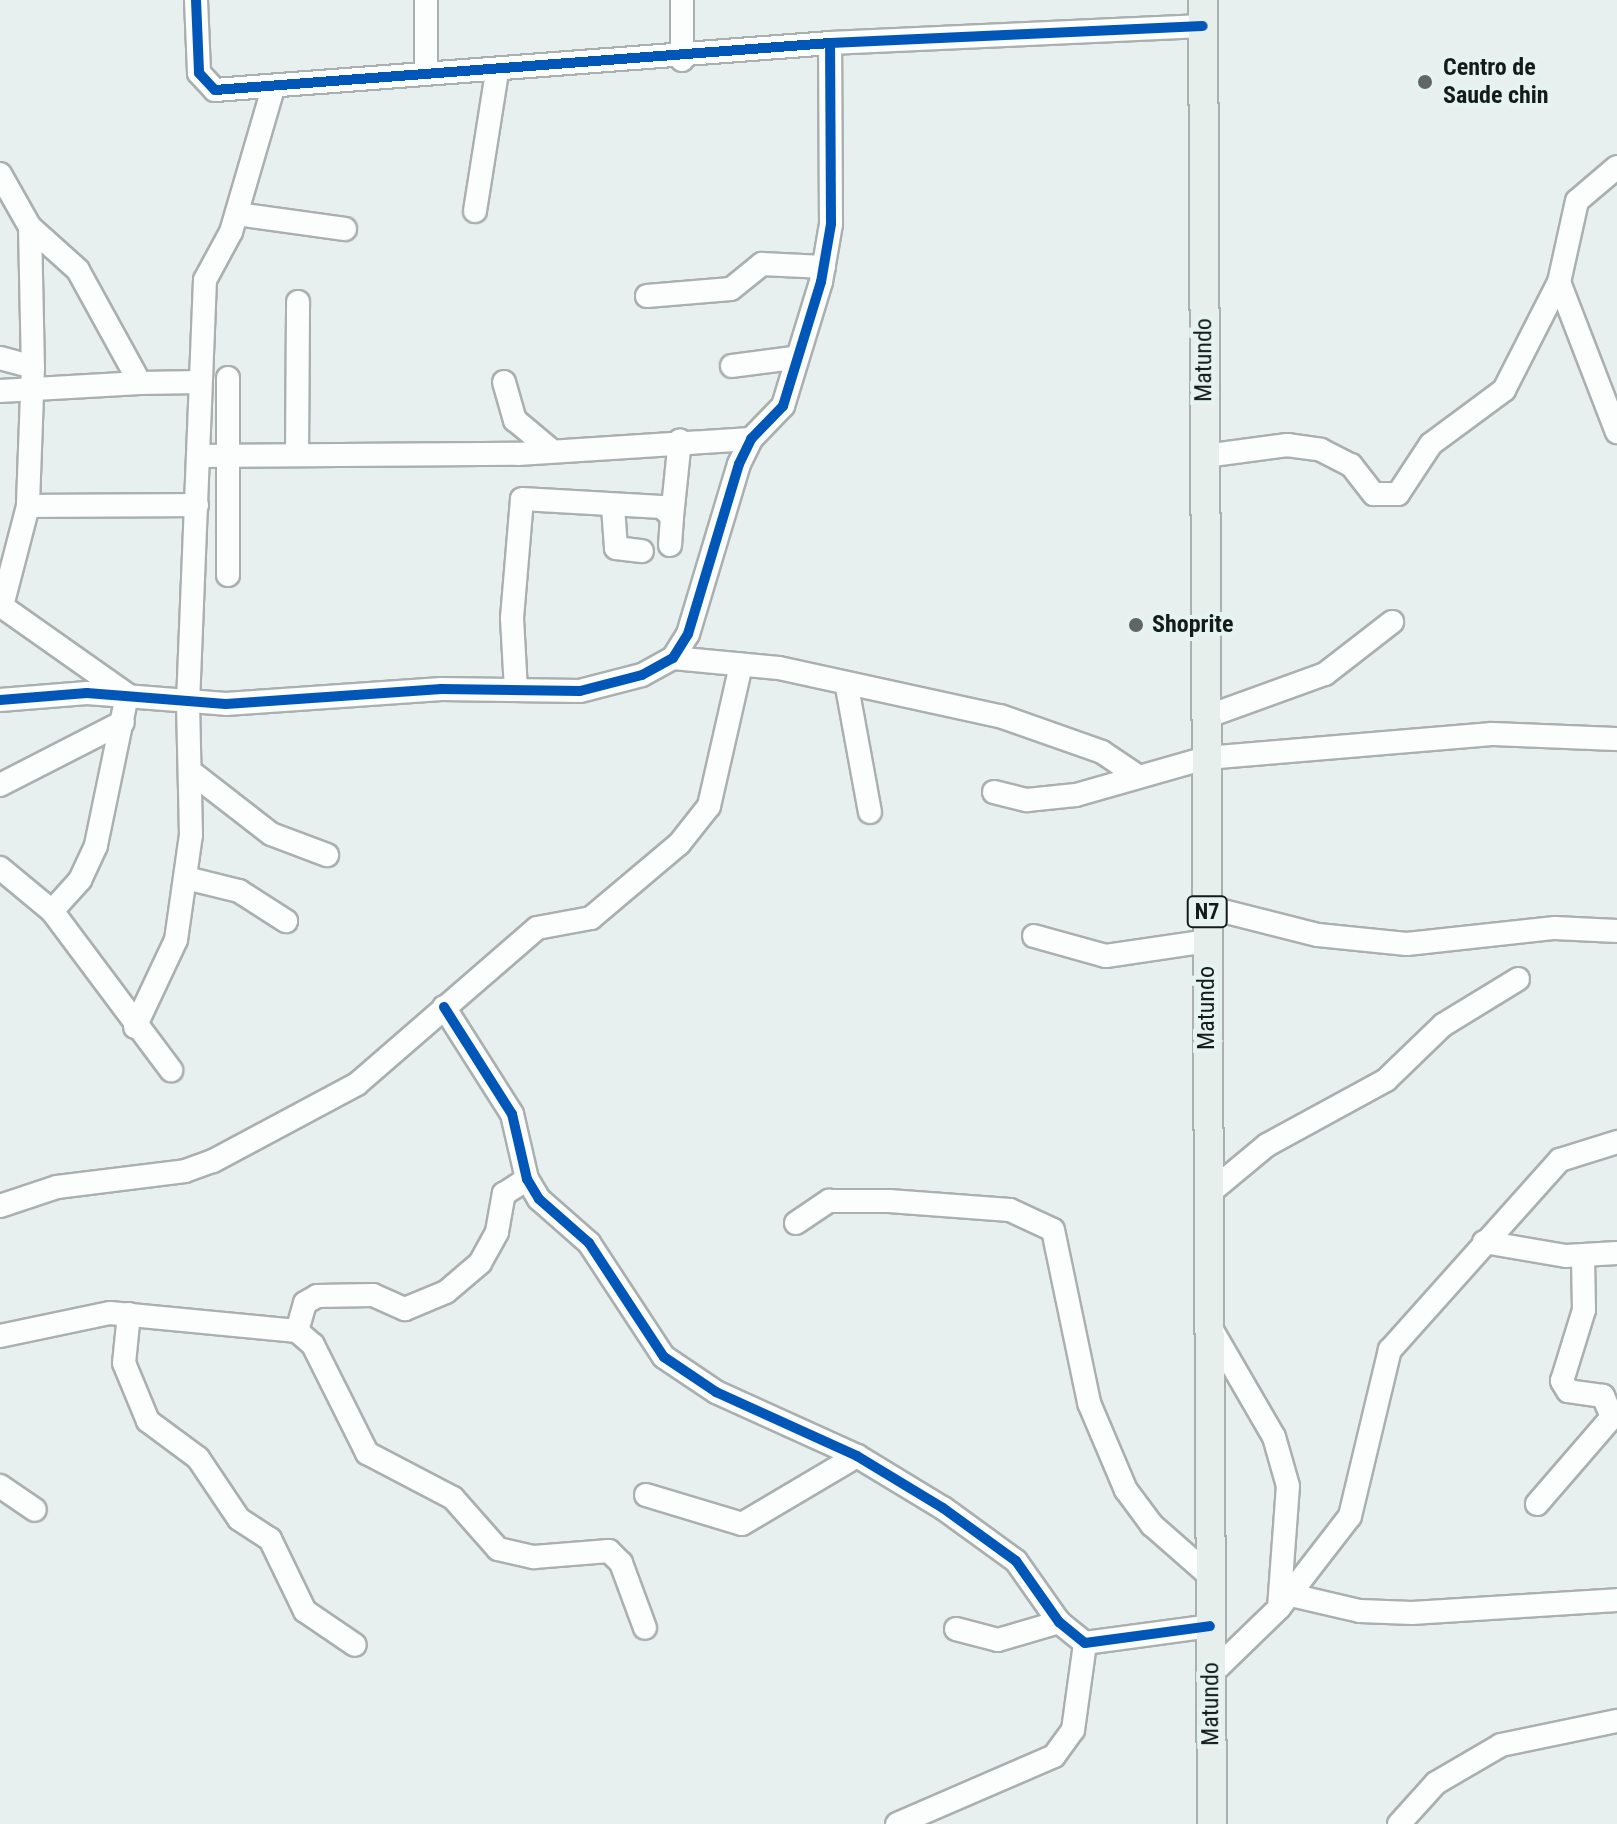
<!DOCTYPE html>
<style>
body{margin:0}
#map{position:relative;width:1617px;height:1824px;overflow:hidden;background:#e8f0ef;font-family:"Roboto Condensed",sans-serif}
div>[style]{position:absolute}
.roads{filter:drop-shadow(2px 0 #aab0af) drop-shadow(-2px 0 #aab0af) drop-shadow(0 2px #aab0af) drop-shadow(0 -2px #aab0af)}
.minor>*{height:22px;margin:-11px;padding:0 11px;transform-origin:11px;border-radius:11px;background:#fcfdfd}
.major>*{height:28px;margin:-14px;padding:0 14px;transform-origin:14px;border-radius:14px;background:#e7efed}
.cycleway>*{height:10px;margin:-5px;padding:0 5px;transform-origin:5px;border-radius:5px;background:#0057b8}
.dots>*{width:22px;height:22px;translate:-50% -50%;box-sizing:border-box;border:4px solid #e5f4f0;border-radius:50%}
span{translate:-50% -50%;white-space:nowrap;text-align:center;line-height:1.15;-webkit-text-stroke:8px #e5f4f0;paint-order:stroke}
.shield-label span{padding:2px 6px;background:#e5f4f0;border:2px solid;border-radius:6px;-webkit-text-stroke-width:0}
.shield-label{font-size:22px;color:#151b19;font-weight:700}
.poi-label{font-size:24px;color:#151b19;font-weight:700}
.left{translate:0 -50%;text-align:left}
.street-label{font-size:24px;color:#151b19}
</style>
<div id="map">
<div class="roads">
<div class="minor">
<div style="left:196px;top:0;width:73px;rotate:87.6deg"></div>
<div style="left:199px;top:73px;width:23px;rotate:47deg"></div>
<div style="left:215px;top:90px;width:617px;rotate:-4.37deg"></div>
<div style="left:830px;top:43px;width:373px;rotate:-2.6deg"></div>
<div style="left:426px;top:0;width:70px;rotate:90deg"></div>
<div style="left:682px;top:0;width:60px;rotate:90deg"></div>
<div style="left:1617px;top:167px;width:52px;rotate:139.6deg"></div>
<div style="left:1577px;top:201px;width:83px;rotate:102.5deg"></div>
<div style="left:1559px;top:282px;width:161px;rotate:68.9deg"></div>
<div style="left:0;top:174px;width:61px;rotate:60.5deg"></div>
<div style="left:30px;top:227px;width:140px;rotate:88.8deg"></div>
<div style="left:33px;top:367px;width:139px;rotate:92.1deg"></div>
<div style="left:28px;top:506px;width:103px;rotate:104.6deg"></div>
<div style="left:475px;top:211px;width:141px;rotate:-81deg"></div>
<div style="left:237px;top:214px;width:109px;rotate:7.9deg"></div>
<div style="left:647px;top:296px;width:84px;rotate:-4.8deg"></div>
<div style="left:731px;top:289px;width:40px;rotate:-39deg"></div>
<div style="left:762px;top:264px;width:62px;rotate:2.8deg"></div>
<div style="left:0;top:358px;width:34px;rotate:15deg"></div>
<div style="left:732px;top:366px;width:62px;rotate:-7.5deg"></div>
<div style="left:504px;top:382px;width:40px;rotate:74deg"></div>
<div style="left:515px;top:420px;width:47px;rotate:39.8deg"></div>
<div style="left:140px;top:383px;width:60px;rotate:-1deg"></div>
<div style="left:0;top:391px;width:140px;rotate:-3.3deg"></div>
<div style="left:140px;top:383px;width:129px;rotate:-118.8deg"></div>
<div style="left:78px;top:270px;width:64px;rotate:-138.1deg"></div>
<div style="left:297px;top:455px;width:153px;rotate:-89.6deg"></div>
<div style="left:198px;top:456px;width:320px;rotate:-0.4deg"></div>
<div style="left:518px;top:454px;width:233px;rotate:-3.7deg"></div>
<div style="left:1205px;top:456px;width:83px;rotate:-7.6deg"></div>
<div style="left:1287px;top:445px;width:34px;rotate:8deg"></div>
<div style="left:1321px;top:450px;width:34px;rotate:27deg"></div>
<div style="left:1351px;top:465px;width:37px;rotate:52deg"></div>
<div style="left:1374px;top:494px;width:24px"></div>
<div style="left:1398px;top:494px;width:60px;rotate:-56.6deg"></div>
<div style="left:1431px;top:444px;width:91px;rotate:-36.5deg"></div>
<div style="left:1504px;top:390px;width:121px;rotate:-63deg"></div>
<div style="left:28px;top:506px;width:169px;rotate:-0.3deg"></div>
<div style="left:613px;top:507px;width:41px;rotate:85.8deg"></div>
<div style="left:616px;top:548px;width:26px;rotate:7deg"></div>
<div style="left:672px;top:517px;width:77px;rotate:-84.1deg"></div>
<div style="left:228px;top:575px;width:197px;rotate:-90deg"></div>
<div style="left:0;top:605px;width:154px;rotate:35.2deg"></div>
<div style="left:673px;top:658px;width:106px;rotate:5.4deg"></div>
<div style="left:779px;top:668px;width:226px;rotate:12.3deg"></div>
<div style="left:1000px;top:716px;width:108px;rotate:19.4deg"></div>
<div style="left:1102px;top:752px;width:40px;rotate:34deg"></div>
<div style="left:847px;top:687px;width:127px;rotate:79.6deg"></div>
<div style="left:516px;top:690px;width:72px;rotate:-93.2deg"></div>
<div style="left:512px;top:618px;width:119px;rotate:-85.2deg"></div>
<div style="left:522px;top:499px;width:140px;rotate:3.3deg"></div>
<div style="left:662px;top:507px;width:14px;rotate:45deg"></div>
<div style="left:672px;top:517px;width:28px;rotate:94deg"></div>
<div style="left:0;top:700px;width:87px;rotate:-4.6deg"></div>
<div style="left:87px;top:693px;width:139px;rotate:4.5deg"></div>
<div style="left:226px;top:704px;width:216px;rotate:-4deg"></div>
<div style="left:441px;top:689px;width:139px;rotate:0.8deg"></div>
<div style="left:580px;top:691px;width:64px;rotate:-14.5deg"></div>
<div style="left:642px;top:675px;width:35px;rotate:-29deg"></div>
<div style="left:673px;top:658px;width:28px;rotate:-58deg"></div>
<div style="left:688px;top:634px;width:177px;rotate:-73.3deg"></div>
<div style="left:739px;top:464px;width:28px;rotate:-64deg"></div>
<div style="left:751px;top:439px;width:46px;rotate:-45.9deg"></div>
<div style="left:783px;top:406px;width:130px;rotate:-73deg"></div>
<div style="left:821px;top:282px;width:59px;rotate:-80.2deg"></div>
<div style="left:831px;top:224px;width:181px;rotate:-90.3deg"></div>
<div style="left:1206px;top:717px;width:127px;rotate:-19.9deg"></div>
<div style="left:1325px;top:674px;width:85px;rotate:-37.8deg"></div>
<div style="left:195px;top:775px;width:96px;rotate:37.8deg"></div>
<div style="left:271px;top:834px;width:60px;rotate:20.6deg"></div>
<div style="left:0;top:785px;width:138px;rotate:-27.1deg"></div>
<div style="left:994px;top:792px;width:34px;rotate:14deg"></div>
<div style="left:1027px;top:800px;width:49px;rotate:-5.8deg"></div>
<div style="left:1076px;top:795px;width:135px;rotate:-15.9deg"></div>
<div style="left:1206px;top:758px;width:287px;rotate:-4.8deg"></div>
<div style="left:1492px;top:734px;width:125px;rotate:2.3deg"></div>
<div style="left:0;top:868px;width:67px;rotate:39.6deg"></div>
<div style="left:52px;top:911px;width:199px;rotate:53.2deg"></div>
<div style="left:186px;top:878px;width:55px;rotate:13.8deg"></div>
<div style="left:239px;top:891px;width:56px;rotate:32.6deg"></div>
<div style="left:1207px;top:907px;width:114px;rotate:14.2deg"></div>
<div style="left:1318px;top:935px;width:89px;rotate:5.8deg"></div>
<div style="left:1407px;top:944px;width:149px;rotate:-6.2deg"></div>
<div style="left:1555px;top:928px;width:62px;rotate:2.8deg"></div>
<div style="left:52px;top:911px;width:42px;rotate:-47.9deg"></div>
<div style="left:80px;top:880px;width:38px;rotate:-65deg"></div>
<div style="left:96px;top:845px;width:153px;rotate:-78.3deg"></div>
<div style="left:1034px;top:936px;width:75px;rotate:15.5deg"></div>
<div style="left:1106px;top:956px;width:102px;rotate:-8.4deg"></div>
<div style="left:444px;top:1007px;width:127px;rotate:57.6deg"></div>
<div style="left:512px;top:1114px;width:67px;rotate:77deg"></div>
<div style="left:527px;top:1179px;width:23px;rotate:59deg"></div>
<div style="left:539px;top:1199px;width:67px;rotate:41.3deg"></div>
<div style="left:589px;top:1243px;width:136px;rotate:56.7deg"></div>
<div style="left:664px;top:1357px;width:63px;rotate:33.9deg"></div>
<div style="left:716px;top:1392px;width:155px;rotate:24.4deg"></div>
<div style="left:857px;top:1456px;width:100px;rotate:31.2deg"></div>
<div style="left:943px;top:1508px;width:90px;rotate:36deg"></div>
<div style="left:1016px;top:1561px;width:75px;rotate:54.8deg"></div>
<div style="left:1059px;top:1622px;width:33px;rotate:39deg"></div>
<div style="left:1085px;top:1643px;width:126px;rotate:-7.7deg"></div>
<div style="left:135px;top:1027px;width:96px;rotate:-64.8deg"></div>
<div style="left:176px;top:940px;width:106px;rotate:-81.9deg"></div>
<div style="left:191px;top:835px;width:132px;rotate:-91.3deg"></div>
<div style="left:188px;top:703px;width:423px;rotate:-87.7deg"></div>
<div style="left:205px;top:280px;width:55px;rotate:-61.6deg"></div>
<div style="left:231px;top:232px;width:150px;rotate:-73.7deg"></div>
<div style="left:1208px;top:1194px;width:77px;rotate:-39.7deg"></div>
<div style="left:1267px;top:1145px;width:136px;rotate:-28.6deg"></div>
<div style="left:1386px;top:1080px;width:79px;rotate:-44deg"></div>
<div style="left:1443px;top:1025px;width:88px;rotate:-31.5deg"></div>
<div style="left:0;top:1206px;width:60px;rotate:-18.4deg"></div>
<div style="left:57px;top:1187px;width:129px;rotate:-7.1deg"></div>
<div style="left:185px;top:1171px;width:30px;rotate:-20deg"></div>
<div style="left:213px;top:1161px;width:163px;rotate:-28.1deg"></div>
<div style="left:357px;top:1084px;width:238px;rotate:-40.9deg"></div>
<div style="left:537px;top:928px;width:55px;rotate:-10.5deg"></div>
<div style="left:591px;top:918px;width:115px;rotate:-40.1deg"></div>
<div style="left:679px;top:844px;width:48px;rotate:-51.7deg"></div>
<div style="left:709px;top:806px;width:145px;rotate:-77.2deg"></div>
<div style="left:796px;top:1223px;width:40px;rotate:-34deg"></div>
<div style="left:829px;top:1201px;width:60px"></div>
<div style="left:889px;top:1201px;width:121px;rotate:4.3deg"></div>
<div style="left:1010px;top:1210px;width:47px;rotate:24.9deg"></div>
<div style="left:1053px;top:1230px;width:177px;rotate:78.2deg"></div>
<div style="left:1089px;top:1403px;width:95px;rotate:67deg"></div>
<div style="left:1126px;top:1490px;width:44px;rotate:53.4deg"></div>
<div style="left:1152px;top:1525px;width:77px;rotate:41.3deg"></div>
<div style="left:1484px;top:1242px;width:83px;rotate:9.7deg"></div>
<div style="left:1566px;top:1256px;width:51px;rotate:-3.4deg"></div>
<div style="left:129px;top:1314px;width:49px;rotate:95.8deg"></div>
<div style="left:124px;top:1363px;width:63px;rotate:67.5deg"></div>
<div style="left:148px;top:1421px;width:62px;rotate:36.5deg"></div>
<div style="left:198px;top:1458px;width:73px;rotate:56.1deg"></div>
<div style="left:239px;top:1519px;width:37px;rotate:33deg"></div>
<div style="left:270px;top:1539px;width:80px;rotate:64.1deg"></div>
<div style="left:305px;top:1611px;width:60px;rotate:34.2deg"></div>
<div style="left:297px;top:1331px;width:29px;rotate:-74deg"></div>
<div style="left:305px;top:1303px;width:14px;rotate:-30deg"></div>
<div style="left:317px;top:1296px;width:56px;rotate:-1deg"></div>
<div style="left:373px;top:1295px;width:35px;rotate:24deg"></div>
<div style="left:405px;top:1309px;width:44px;rotate:-22.5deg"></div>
<div style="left:446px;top:1292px;width:45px;rotate:-40.5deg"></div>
<div style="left:480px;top:1263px;width:35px;rotate:-61deg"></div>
<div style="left:497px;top:1232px;width:39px;rotate:-80deg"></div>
<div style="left:504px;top:1194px;width:27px;rotate:-33deg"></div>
<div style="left:0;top:1336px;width:112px;rotate:-11.8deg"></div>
<div style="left:110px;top:1313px;width:188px;rotate:5.5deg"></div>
<div style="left:297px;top:1331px;width:21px;rotate:41deg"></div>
<div style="left:313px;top:1345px;width:121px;rotate:63.4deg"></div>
<div style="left:367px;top:1453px;width:97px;rotate:27.6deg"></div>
<div style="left:453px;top:1498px;width:68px;rotate:48.6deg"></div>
<div style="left:498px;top:1549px;width:37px;rotate:13deg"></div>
<div style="left:534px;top:1557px;width:75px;rotate:-4.6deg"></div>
<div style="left:609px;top:1551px;width:17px;rotate:45deg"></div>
<div style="left:621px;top:1563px;width:69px;rotate:69.7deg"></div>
<div style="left:0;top:1486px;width:42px;rotate:34.4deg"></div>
<div style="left:646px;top:1495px;width:100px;rotate:16.8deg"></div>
<div style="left:742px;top:1524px;width:134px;rotate:-30.6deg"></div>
<div style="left:1537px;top:1504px;width:115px;rotate:-49.2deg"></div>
<div style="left:1612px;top:1417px;width:23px;rotate:-113deg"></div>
<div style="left:1603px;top:1396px;width:35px;rotate:-172deg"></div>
<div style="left:1568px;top:1391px;width:12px;rotate:-121deg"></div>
<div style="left:1562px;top:1381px;width:74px;rotate:-72.8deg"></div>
<div style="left:1584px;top:1310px;width:54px;rotate:-91.1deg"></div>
<div style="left:1291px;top:1595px;width:71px;rotate:13.1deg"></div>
<div style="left:1360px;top:1611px;width:52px;rotate:2.2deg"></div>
<div style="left:1412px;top:1613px;width:205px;rotate:-3.6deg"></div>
<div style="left:1279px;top:1608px;width:116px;rotate:-52.3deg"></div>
<div style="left:1350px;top:1516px;width:171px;rotate:-76.5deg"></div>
<div style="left:1390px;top:1350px;width:255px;rotate:-48.2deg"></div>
<div style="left:1560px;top:1160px;width:60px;rotate:-17.5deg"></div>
<div style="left:956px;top:1629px;width:43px;rotate:14.7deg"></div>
<div style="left:998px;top:1640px;width:64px;rotate:-16.4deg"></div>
<div style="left:1211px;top:1674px;width:95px;rotate:-44.1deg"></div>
<div style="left:1279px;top:1608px;width:122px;rotate:-85.8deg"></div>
<div style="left:1288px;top:1486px;width:51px;rotate:-105.9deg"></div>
<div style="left:1274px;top:1437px;width:124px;rotate:-120.1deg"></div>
<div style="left:897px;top:1824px;width:171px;rotate:-23.4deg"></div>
<div style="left:1054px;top:1756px;width:32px;rotate:-54deg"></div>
<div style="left:1073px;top:1730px;width:88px;rotate:-82.1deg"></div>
<div style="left:1399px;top:1824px;width:55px;rotate:-47.9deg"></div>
<div style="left:1436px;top:1783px;width:75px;rotate:-30.3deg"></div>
<div style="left:1501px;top:1745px;width:118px;rotate:-11.7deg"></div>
</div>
<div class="major">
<div style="left:1203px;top:0;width:1824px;rotate:89.72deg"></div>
</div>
</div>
<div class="cycleway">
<div style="left:196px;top:0;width:73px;rotate:87.6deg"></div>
<div style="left:199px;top:73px;width:23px;rotate:47deg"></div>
<div style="left:215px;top:90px;width:617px;rotate:-4.37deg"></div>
<div style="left:830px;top:43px;width:373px;rotate:-2.6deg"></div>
<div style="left:0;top:700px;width:87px;rotate:-4.6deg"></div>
<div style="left:87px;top:693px;width:139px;rotate:4.5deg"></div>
<div style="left:226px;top:704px;width:216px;rotate:-4deg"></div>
<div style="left:441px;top:689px;width:139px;rotate:0.8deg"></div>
<div style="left:580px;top:691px;width:64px;rotate:-14.5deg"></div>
<div style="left:642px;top:675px;width:35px;rotate:-29deg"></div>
<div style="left:673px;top:658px;width:28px;rotate:-58deg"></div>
<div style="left:688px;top:634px;width:177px;rotate:-73.3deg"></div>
<div style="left:739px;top:464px;width:28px;rotate:-64deg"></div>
<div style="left:751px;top:439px;width:46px;rotate:-45.9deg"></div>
<div style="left:783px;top:406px;width:130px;rotate:-73deg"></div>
<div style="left:821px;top:282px;width:59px;rotate:-80.2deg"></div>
<div style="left:831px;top:224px;width:181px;rotate:-90.3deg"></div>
<div style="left:444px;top:1007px;width:127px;rotate:57.6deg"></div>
<div style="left:512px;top:1114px;width:67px;rotate:77deg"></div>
<div style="left:527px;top:1179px;width:23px;rotate:59deg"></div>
<div style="left:539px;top:1199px;width:67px;rotate:41.3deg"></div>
<div style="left:589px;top:1243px;width:136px;rotate:56.7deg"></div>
<div style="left:664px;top:1357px;width:63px;rotate:33.9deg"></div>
<div style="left:716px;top:1392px;width:155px;rotate:24.4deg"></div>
<div style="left:857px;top:1456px;width:100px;rotate:31.2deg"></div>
<div style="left:943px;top:1508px;width:90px;rotate:36deg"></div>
<div style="left:1016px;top:1561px;width:75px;rotate:54.8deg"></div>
<div style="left:1059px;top:1622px;width:33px;rotate:39deg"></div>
<div style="left:1085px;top:1643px;width:126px;rotate:-7.7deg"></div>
</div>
<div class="dots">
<div style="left:1425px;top:82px;background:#5f6664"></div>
<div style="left:1136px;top:625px;background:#5f6664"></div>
</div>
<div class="shield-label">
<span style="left:1207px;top:912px">N7</span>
</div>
<div class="poi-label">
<span class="left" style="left:1443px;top:82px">Centro de<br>Saude chin</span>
<span class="left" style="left:1152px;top:625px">Shoprite</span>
</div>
<div class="street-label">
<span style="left:1204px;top:360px;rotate:-90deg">Matundo</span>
<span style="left:1207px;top:1008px;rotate:-90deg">Matundo</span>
<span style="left:1211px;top:1704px;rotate:-90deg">Matundo</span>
</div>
</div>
